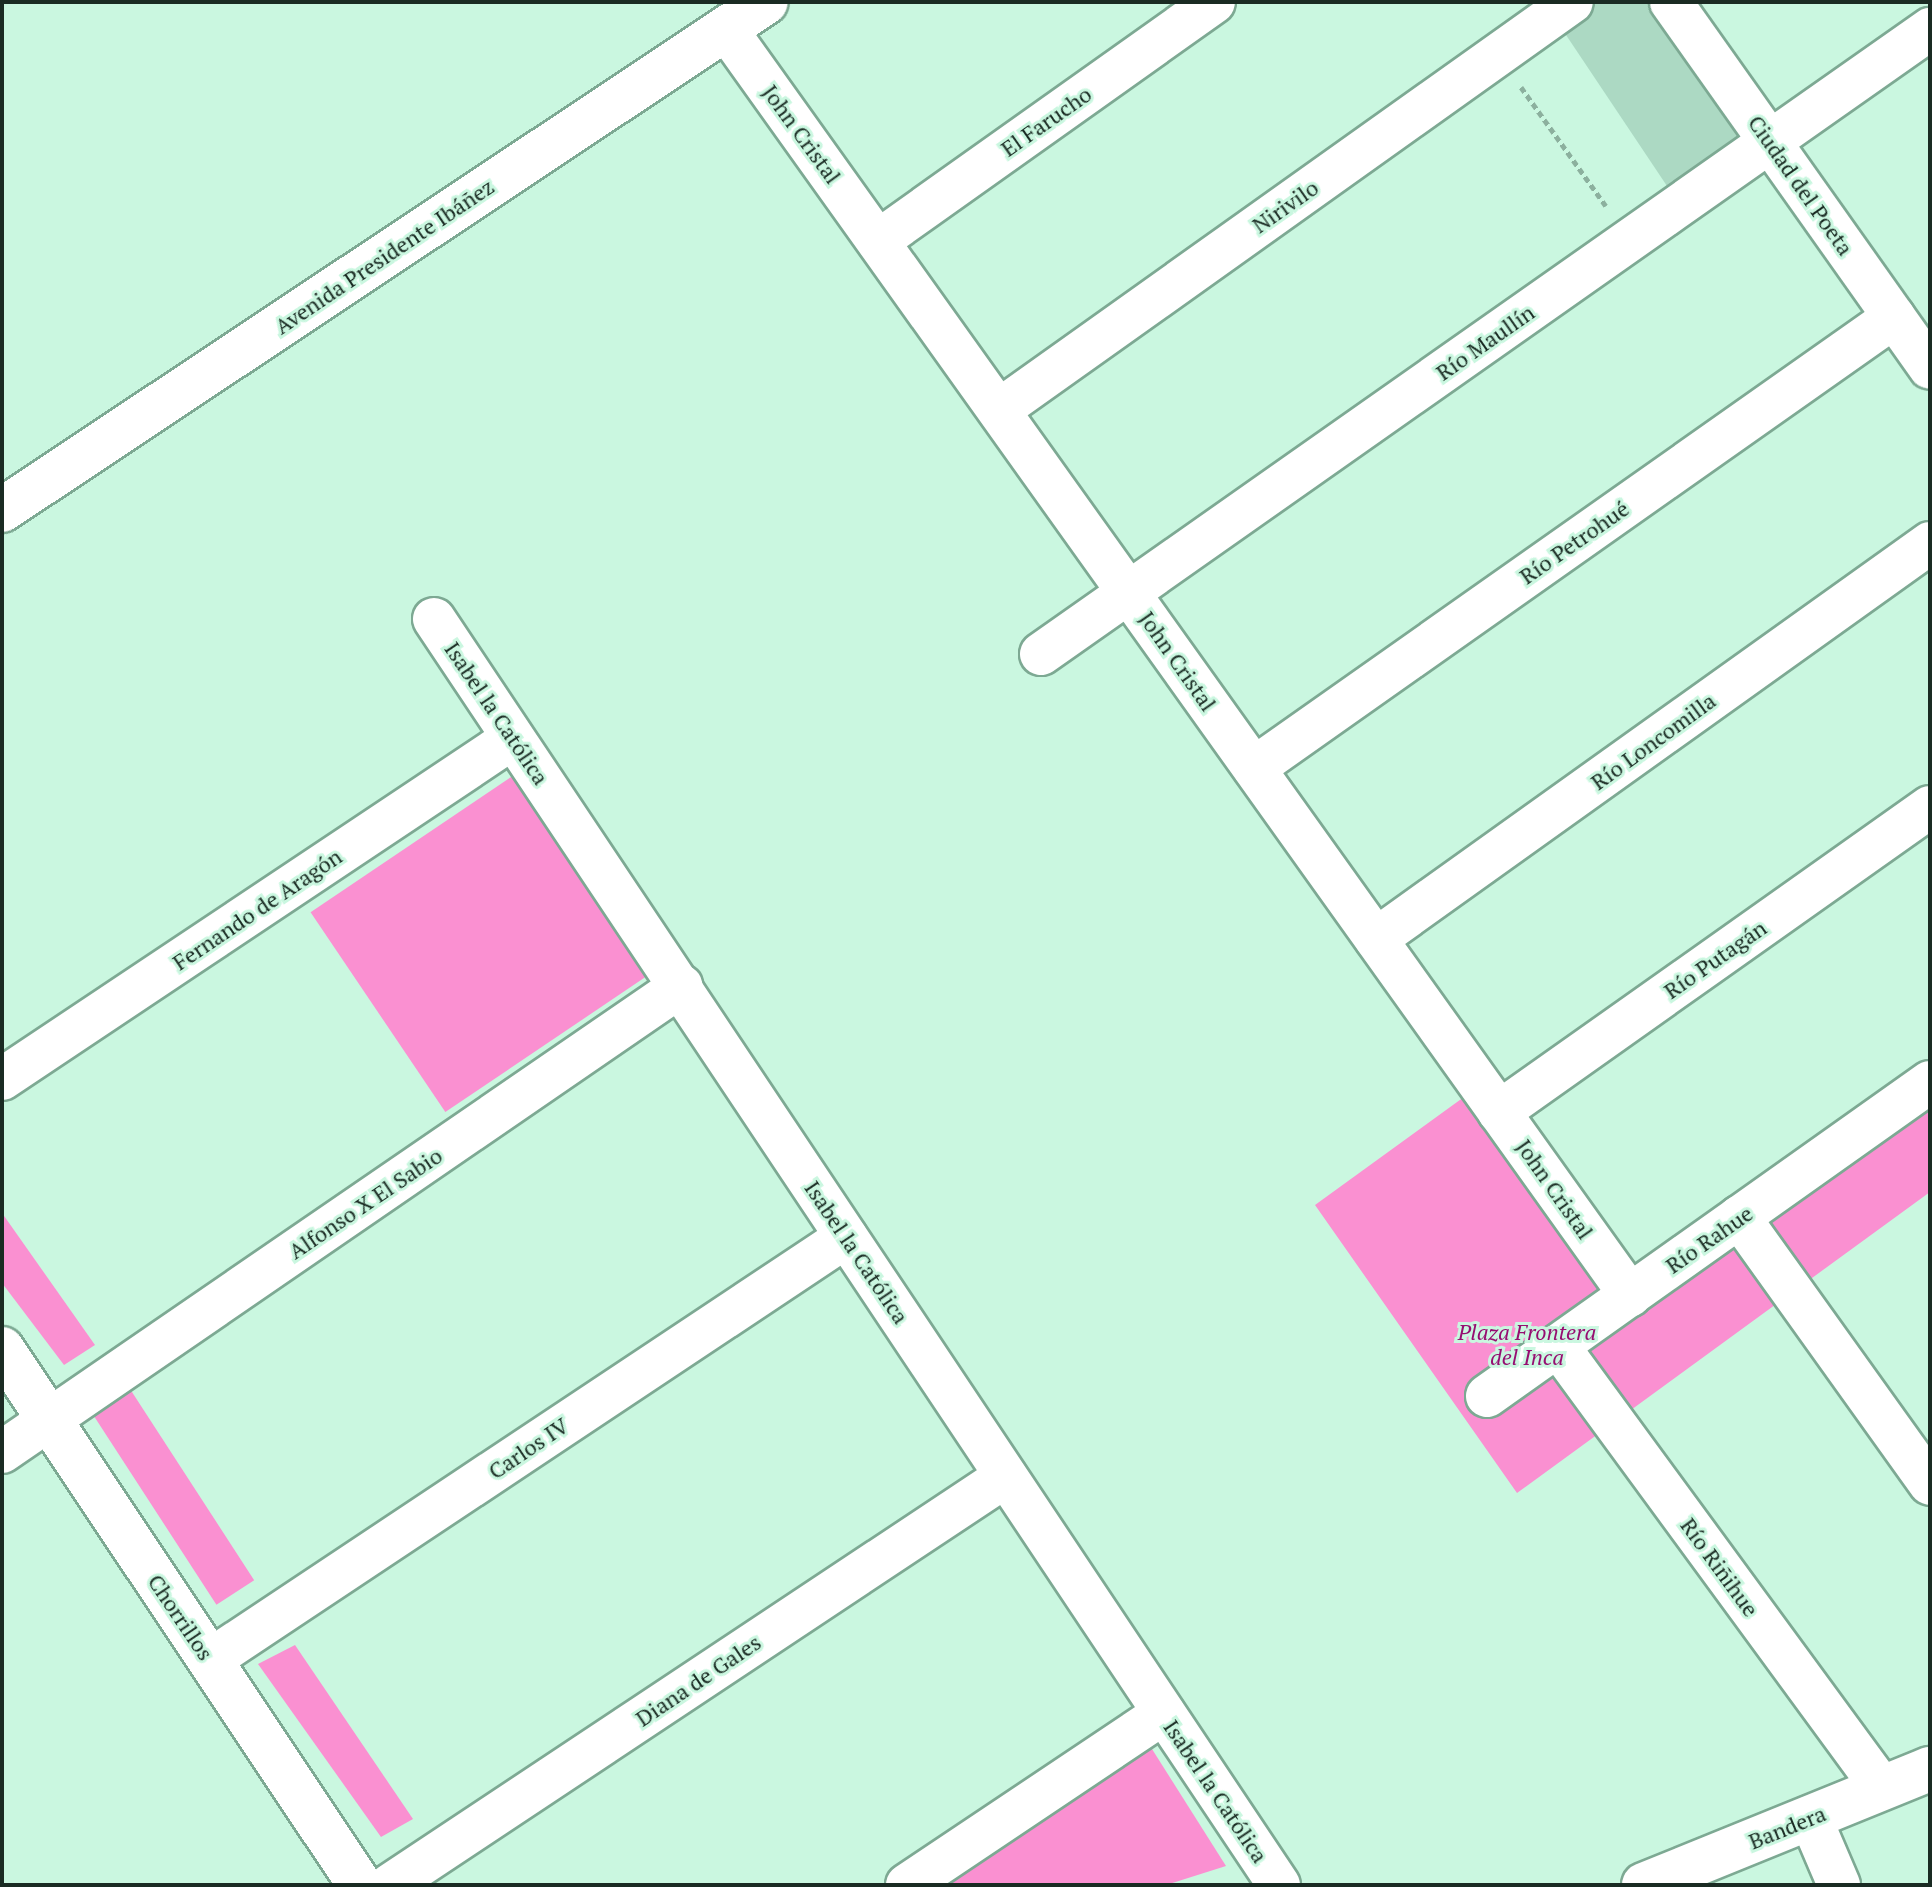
<!DOCTYPE html>
<meta charset="utf-8">
<style>
body{margin:0}
#map{position:relative;width:1932px;height:1887px;overflow:hidden;background:#caf7e0;font-family:"PT Serif",serif}
div>[style]{position:absolute}
.green>*{inset:0;background:#fa90d1;transform-origin:0 0}
.building>*{inset:0;background:#acd9c3}
.path>*{height:5px;margin-top:-2.5px;transform-origin:0;background:repeating-linear-gradient(90deg,#8cb09e 0 6px,transparent 0 10px)}
.roads{filter:drop-shadow(2px 0 #7da993) drop-shadow(-2px 0 #7da993) drop-shadow(0 2px #7da993) drop-shadow(0 -2px #7da993)}
.street>*{height:42px;margin:-21px;padding:0 21px;transform-origin:21px;border-radius:21px;background:#fff}
.secondary>*{height:44px;margin:-22px;padding:0 22px;transform-origin:22px;border-radius:22px;background:#fff}
span{translate:-50% -50%;white-space:nowrap;text-align:center;line-height:1.15;-webkit-text-stroke:6px #caf7e0;paint-order:stroke}
.street-label{font-size:22px;color:#1a2b23}
.park-label{font-size:22px;color:#960e71;font-style:italic}
.frame{position:absolute;inset:0;border:4px solid #1a2b23;pointer-events:none}
</style>
<div id="map">
<div class="green">
<div style="left:517px;top:773px;width:241px;height:249px;rotate:56deg"></div>
<div style="clip-path:polygon(1464px 1097px,1622px 1314px,1930px 1097px,1930px 1192px,1517px 1493px,1315px 1205px)"></div>
<div style="clip-path:polygon(2px 1213px,95px 1345px,64px 1365px,2px 1283px)"></div>
<div style="left:130px;top:1389px;width:228px;height:45px;rotate:57deg"></div>
<div style="clip-path:polygon(295px 1645px,413px 1819px,381px 1837px,258px 1664px)"></div>
<div style="clip-path:polygon(1145px 1738px,1226px 1866px,1166px 1885px,930px 1885px)"></div>
</div>
<div class="building">
<div style="clip-path:polygon(1588px 2px,1660px 2px,1749px 135px,1671px 192px,1558px 23px)"></div>
</div>
<div class="path">
<div style="left:1521px;top:87px;width:146px;rotate:54.5deg"></div>
</div>
<div class="roads">
<div class="street">
<div style="left:1671px;top:2px;width:448px;rotate:54.7deg"></div>
<div style="left:726px;top:29px;width:1556px;rotate:54.47deg"></div>
<div style="left:878px;top:241px;width:412px;rotate:-35.4deg"></div>
<div style="left:999px;top:410px;width:703px;rotate:-35.45deg"></div>
<div style="left:434px;top:619px;width:1522px;rotate:56.28deg"></div>
<div style="left:1041px;top:654px;width:1087px;rotate:-35.11deg"></div>
<div style="left:1254px;top:768px;width:783px;rotate:-35.17deg"></div>
<div style="left:1376px;top:939px;width:681px;rotate:-35.56deg"></div>
<div style="left:2px;top:1079px;width:614px;rotate:-33.72deg"></div>
<div style="left:1499px;top:1112px;width:528px;rotate:-35.29deg"></div>
<div style="left:1739px;top:1217px;width:328px;rotate:54.4deg"></div>
<div style="left:1558px;top:1346px;width:548px;rotate:53.76deg"></div>
<div style="left:1487px;top:1396px;width:543px;rotate:-35.33deg"></div>
<div style="left:2px;top:1452px;width:824px;rotate:-34.46deg"></div>
<div style="left:210px;top:1660px;width:764px;rotate:-33.63deg"></div>
<div style="left:1810px;top:1817px;width:74px;rotate:66.9deg"></div>
<div style="left:390px;top:1885px;width:739px;rotate:-33.58deg"></div>
<div style="left:907px;top:1885px;width:309px;rotate:-33.8deg"></div>
</div>
<div class="secondary">
<div style="left:2px;top:510px;width:917px;rotate:-33.62deg"></div>
<div style="left:2px;top:1349px;width:645px;rotate:56.26deg"></div>
<div style="left:1644px;top:1885px;width:309px;rotate:-22.1deg"></div>
</div>
</div>
<div class="street-label">
<span style="left:1046px;top:121px;rotate:-35deg">El Farucho</span>
<span style="left:802px;top:134px;rotate:54deg">John Cristal</span>
<span style="left:1801px;top:185px;rotate:55deg">Ciudad del Poeta</span>
<span style="left:1285px;top:206px;rotate:-35deg">Nirivilo</span>
<span style="left:384px;top:256px;rotate:-34deg">Avenida Presidente Ibáñez</span>
<span style="left:1485px;top:342px;rotate:-35deg">Río Maullín</span>
<span style="left:1574px;top:542px;rotate:-35deg">Río Petrohué</span>
<span style="left:1178px;top:661px;rotate:55deg">John Cristal</span>
<span style="left:497px;top:713px;rotate:56deg">Isabel la Católica</span>
<span style="left:1653px;top:741px;rotate:-36deg">Río Loncomilla</span>
<span style="left:257px;top:909px;rotate:-34deg">Fernando de Aragón</span>
<span style="left:1715px;top:959px;rotate:-35deg">Río Putagán</span>
<span style="left:1555px;top:1189px;rotate:55deg">John Cristal</span>
<span style="left:365px;top:1203px;rotate:-34deg">Alfonso X El Sabio</span>
<span style="left:1709px;top:1239px;rotate:-35deg">Río Rahue</span>
<span style="left:857px;top:1252px;rotate:56deg">Isabel la Católica</span>
<span style="left:528px;top:1448px;rotate:-34deg">Carlos IV</span>
<span style="left:1720px;top:1567px;rotate:54deg">Río Riñihue</span>
<span style="left:181px;top:1617px;rotate:56deg">Chorrillos</span>
<span style="left:698px;top:1680px;rotate:-34deg">Diana de Gales</span>
<span style="left:1216px;top:1791px;rotate:56deg">Isabel la Católica</span>
<span style="left:1787px;top:1827px;rotate:-22deg">Bandera</span>
</div>
<div class="park-label">
<span style="left:1527px;top:1344px">Plaza Frontera<br>del Inca</span>
</div>
<div class="frame"></div>
</div>
